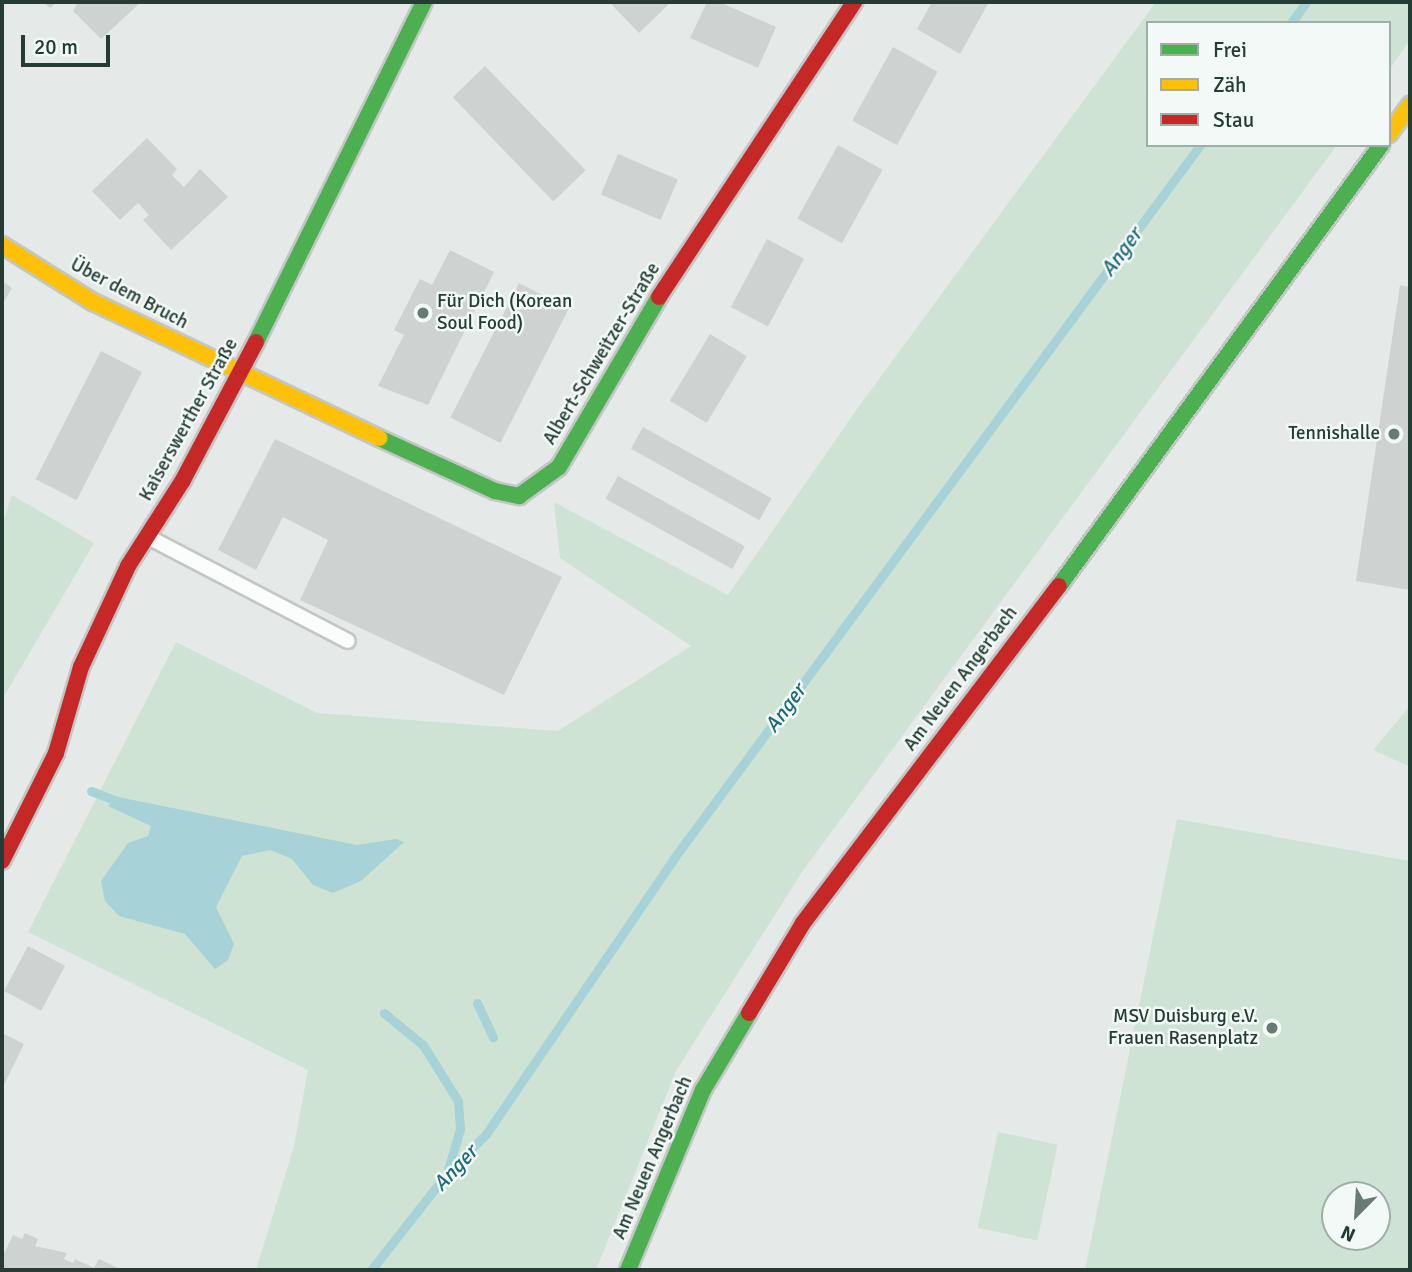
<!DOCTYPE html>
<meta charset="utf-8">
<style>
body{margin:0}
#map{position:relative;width:1412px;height:1272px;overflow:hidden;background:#e5eae8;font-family:Signika,sans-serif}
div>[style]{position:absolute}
.green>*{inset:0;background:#cee3d4;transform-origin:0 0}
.water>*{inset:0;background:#a7d2d7}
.stream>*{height:9px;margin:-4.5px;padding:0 4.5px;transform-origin:4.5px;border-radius:4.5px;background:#a7d2d7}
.building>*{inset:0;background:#ced3d1;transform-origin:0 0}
.roads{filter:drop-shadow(2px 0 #c2c7c5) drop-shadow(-2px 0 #c2c7c5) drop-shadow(0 2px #c2c7c5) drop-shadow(0 -2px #c2c7c5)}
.lane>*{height:14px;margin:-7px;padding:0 7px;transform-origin:7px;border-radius:7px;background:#fbfcfc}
.fast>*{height:16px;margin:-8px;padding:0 8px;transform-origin:8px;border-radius:8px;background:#4caf50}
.slow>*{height:16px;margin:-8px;padding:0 8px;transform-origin:8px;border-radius:8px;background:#ffc107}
.jam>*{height:16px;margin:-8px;padding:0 8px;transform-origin:8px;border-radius:8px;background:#c62828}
.dots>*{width:19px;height:19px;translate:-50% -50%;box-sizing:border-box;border:4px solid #f3f9f6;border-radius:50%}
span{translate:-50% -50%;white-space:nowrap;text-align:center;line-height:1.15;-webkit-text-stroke:5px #f3f9f6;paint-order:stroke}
.street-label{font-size:19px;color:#233d35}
.poi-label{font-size:19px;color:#233d35}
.left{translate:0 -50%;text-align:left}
.right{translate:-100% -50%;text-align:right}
.water-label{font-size:21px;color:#1e6b77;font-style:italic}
.frame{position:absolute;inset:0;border:4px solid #233d35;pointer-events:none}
.legend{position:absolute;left:1146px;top:21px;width:245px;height:126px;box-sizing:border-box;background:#f3f9f6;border:2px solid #a0aea9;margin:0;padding:9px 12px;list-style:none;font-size:21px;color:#233d35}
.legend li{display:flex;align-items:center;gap:14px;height:35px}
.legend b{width:35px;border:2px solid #a0aea9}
.north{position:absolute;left:1321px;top:1181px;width:70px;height:70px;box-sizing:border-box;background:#f3f9f6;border:2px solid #a0aea9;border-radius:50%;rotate:204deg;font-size:19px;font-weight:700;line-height:28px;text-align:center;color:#233d35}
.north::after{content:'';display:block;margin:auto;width:24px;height:32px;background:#677a74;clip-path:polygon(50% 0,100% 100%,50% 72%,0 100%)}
.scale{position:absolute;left:21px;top:35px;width:89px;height:32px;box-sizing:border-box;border:4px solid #233d35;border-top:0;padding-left:9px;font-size:21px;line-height:24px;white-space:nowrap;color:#233d35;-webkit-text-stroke:5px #f3f9f6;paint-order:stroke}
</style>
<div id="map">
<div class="green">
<div style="clip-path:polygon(1156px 2px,1410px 2px,1410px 40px,1389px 70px,1389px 23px,1148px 23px,1148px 145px,1337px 145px,802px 872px,676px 1071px,596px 1270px,256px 1270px,294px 1146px,308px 1070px,28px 932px,176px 642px,317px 713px,558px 731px,691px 646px,560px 558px,554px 502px,728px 595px,857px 409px)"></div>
<div style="clip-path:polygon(12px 495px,94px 543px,2px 700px,2px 525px)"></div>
<div style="clip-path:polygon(1410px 706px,1410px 767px,1373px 750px)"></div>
<div style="clip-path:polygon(evenodd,1177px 819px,1410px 861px,1410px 1270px,1085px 1270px,1177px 819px,1377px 1195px,1377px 1237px,1335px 1237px,1335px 1195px,1377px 1195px)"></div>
<div style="left:998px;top:1132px;width:61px;height:98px;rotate:12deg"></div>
</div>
<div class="water">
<div style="clip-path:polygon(118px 797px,357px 845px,396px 839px,404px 842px,361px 881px,333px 893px,313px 885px,292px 859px,270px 850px,242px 856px,216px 907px,234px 944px,228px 960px,215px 969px,185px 934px,119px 916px,105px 901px,101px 881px,128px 843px,148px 836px,151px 826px,108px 806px)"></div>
</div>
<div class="stream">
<div style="left:1291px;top:23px;width:26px;rotate:-54deg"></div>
<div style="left:91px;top:791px;width:25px;rotate:21deg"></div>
<div style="left:477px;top:1003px;width:38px;rotate:65deg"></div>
<div style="left:384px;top:1013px;width:50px;rotate:39.4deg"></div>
<div style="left:423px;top:1045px;width:66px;rotate:58deg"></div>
<div style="left:458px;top:1101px;width:28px;rotate:86deg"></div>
<div style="left:460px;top:1129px;width:43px;rotate:106.3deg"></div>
<div style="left:371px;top:1270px;width:125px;rotate:-51.8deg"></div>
<div style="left:448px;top:1172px;width:54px;rotate:-45deg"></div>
<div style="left:486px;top:1134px;width:334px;rotate:-55.7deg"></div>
<div style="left:674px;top:858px;width:886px;rotate:-53.58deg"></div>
</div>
<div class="building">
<div style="clip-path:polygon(43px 2px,57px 2px,50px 8px)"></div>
<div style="clip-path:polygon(78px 2px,141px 2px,101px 39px,73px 11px)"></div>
<div style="clip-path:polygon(609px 2px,671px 2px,639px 33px)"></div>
<div style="clip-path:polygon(707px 2px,719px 2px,776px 27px,758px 68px,690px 38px)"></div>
<div style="clip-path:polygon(932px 2px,989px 2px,960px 54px,917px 29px)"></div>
<div style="left:893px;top:47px;width:51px;height:84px;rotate:29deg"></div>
<div style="left:485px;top:66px;width:145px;height:45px;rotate:46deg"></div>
<div style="clip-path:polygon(147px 138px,177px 169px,172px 175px,184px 187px,200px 169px,228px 197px,171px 250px,143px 220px,149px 215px,138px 203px,120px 220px,92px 191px)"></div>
<div style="left:838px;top:145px;width:51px;height:84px;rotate:29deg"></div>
<div style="left:618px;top:154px;width:65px;height:44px;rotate:23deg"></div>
<div style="left:767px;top:239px;width:42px;height:77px;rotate:28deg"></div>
<div style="clip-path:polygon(450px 250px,494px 272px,428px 405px,378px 386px,404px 335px,394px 330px,420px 279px,432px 285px)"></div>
<div style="clip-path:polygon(2px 281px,12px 288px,2px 305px)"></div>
<div style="left:519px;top:283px;width:56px;height:151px;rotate:27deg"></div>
<div style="clip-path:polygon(1400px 285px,1410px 287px,1410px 590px,1356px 581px)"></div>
<div style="left:710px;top:334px;width:43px;height:78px;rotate:31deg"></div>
<div style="left:101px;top:351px;width:46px;height:144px;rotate:27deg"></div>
<div style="left:643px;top:427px;width:147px;height:25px;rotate:29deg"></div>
<div style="clip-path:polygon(275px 439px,562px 577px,504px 695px,300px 600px,328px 540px,283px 517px,256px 570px,218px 550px)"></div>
<div style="left:618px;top:476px;width:145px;height:26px;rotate:29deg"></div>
<div style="left:28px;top:946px;width:42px;height:51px;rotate:28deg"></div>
<div style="clip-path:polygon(2px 1033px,24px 1044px,2px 1089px)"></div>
<div style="clip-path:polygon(25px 1233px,38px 1239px,35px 1246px,67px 1253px,64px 1259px,73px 1263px,75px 1259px,94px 1268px,99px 1259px,122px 1270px,2px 1270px,2px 1258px,13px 1235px,22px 1239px)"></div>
</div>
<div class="roads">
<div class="lane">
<div style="left:148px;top:537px;width:225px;rotate:27.5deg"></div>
</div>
<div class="fast">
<div style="left:256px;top:342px;width:379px;rotate:-63.7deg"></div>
<div style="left:379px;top:438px;width:128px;rotate:24.6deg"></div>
<div style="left:495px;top:491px;width:25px;rotate:12deg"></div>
<div style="left:519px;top:496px;width:49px;rotate:-35.9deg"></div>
<div style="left:559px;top:467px;width:197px;rotate:-59.5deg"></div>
<div style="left:1059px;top:586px;width:546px;rotate:-53.86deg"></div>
<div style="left:628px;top:1270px;width:195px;rotate:-67.4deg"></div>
<div style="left:703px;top:1090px;width:90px;rotate:-59.1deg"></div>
</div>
<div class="slow">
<div style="left:1389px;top:134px;width:36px;rotate:-54deg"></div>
<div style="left:2px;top:245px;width:107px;rotate:32.1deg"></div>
<div style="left:93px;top:302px;width:317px;rotate:25.4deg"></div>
</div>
<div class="jam">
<div style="left:659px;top:297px;width:354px;rotate:-56.5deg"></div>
<div style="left:2px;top:861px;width:121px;rotate:-63.4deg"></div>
<div style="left:56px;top:753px;width:90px;rotate:-73.8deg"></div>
<div style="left:81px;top:667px;width:111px;rotate:-65deg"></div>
<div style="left:128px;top:566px;width:102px;rotate:-57.4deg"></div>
<div style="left:183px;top:480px;width:156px;rotate:-62.1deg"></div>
<div style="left:749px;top:1013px;width:105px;rotate:-59deg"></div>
<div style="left:803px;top:923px;width:423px;rotate:-52.8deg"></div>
</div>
</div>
<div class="dots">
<div style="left:423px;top:313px;background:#677a74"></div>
<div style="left:1394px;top:434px;background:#677a74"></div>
<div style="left:1272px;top:1028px;background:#677a74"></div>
</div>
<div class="street-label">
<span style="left:129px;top:294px;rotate:28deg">Über dem Bruch</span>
<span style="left:602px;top:354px;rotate:-59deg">Albert-Schweitzer-Straße</span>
<span style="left:189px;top:420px;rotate:-61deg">Kaiserswerther Straße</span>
<span style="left:961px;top:679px;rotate:-53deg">Am Neuen Angerbach</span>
<span style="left:653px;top:1158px;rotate:-67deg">Am Neuen Angerbach</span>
</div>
<div class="poi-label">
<span class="left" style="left:437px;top:313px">Für Dich (Korean<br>Soul Food)</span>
<span class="right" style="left:1380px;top:434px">Tennishalle</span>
<span class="right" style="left:1258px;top:1028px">MSV Duisburg e.V.<br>Frauen Rasenplatz</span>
</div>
<div class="water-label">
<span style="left:1121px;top:252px;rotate:-54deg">Anger</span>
<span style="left:785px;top:708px;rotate:-54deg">Anger</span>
<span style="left:455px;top:1168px;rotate:-47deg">Anger</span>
</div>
<div class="frame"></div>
<ul class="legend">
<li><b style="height:9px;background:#4caf50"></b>Frei</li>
<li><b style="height:9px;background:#ffc107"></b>Zäh</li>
<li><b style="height:9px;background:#c62828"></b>Stau</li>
</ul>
<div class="north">N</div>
<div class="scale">20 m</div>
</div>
